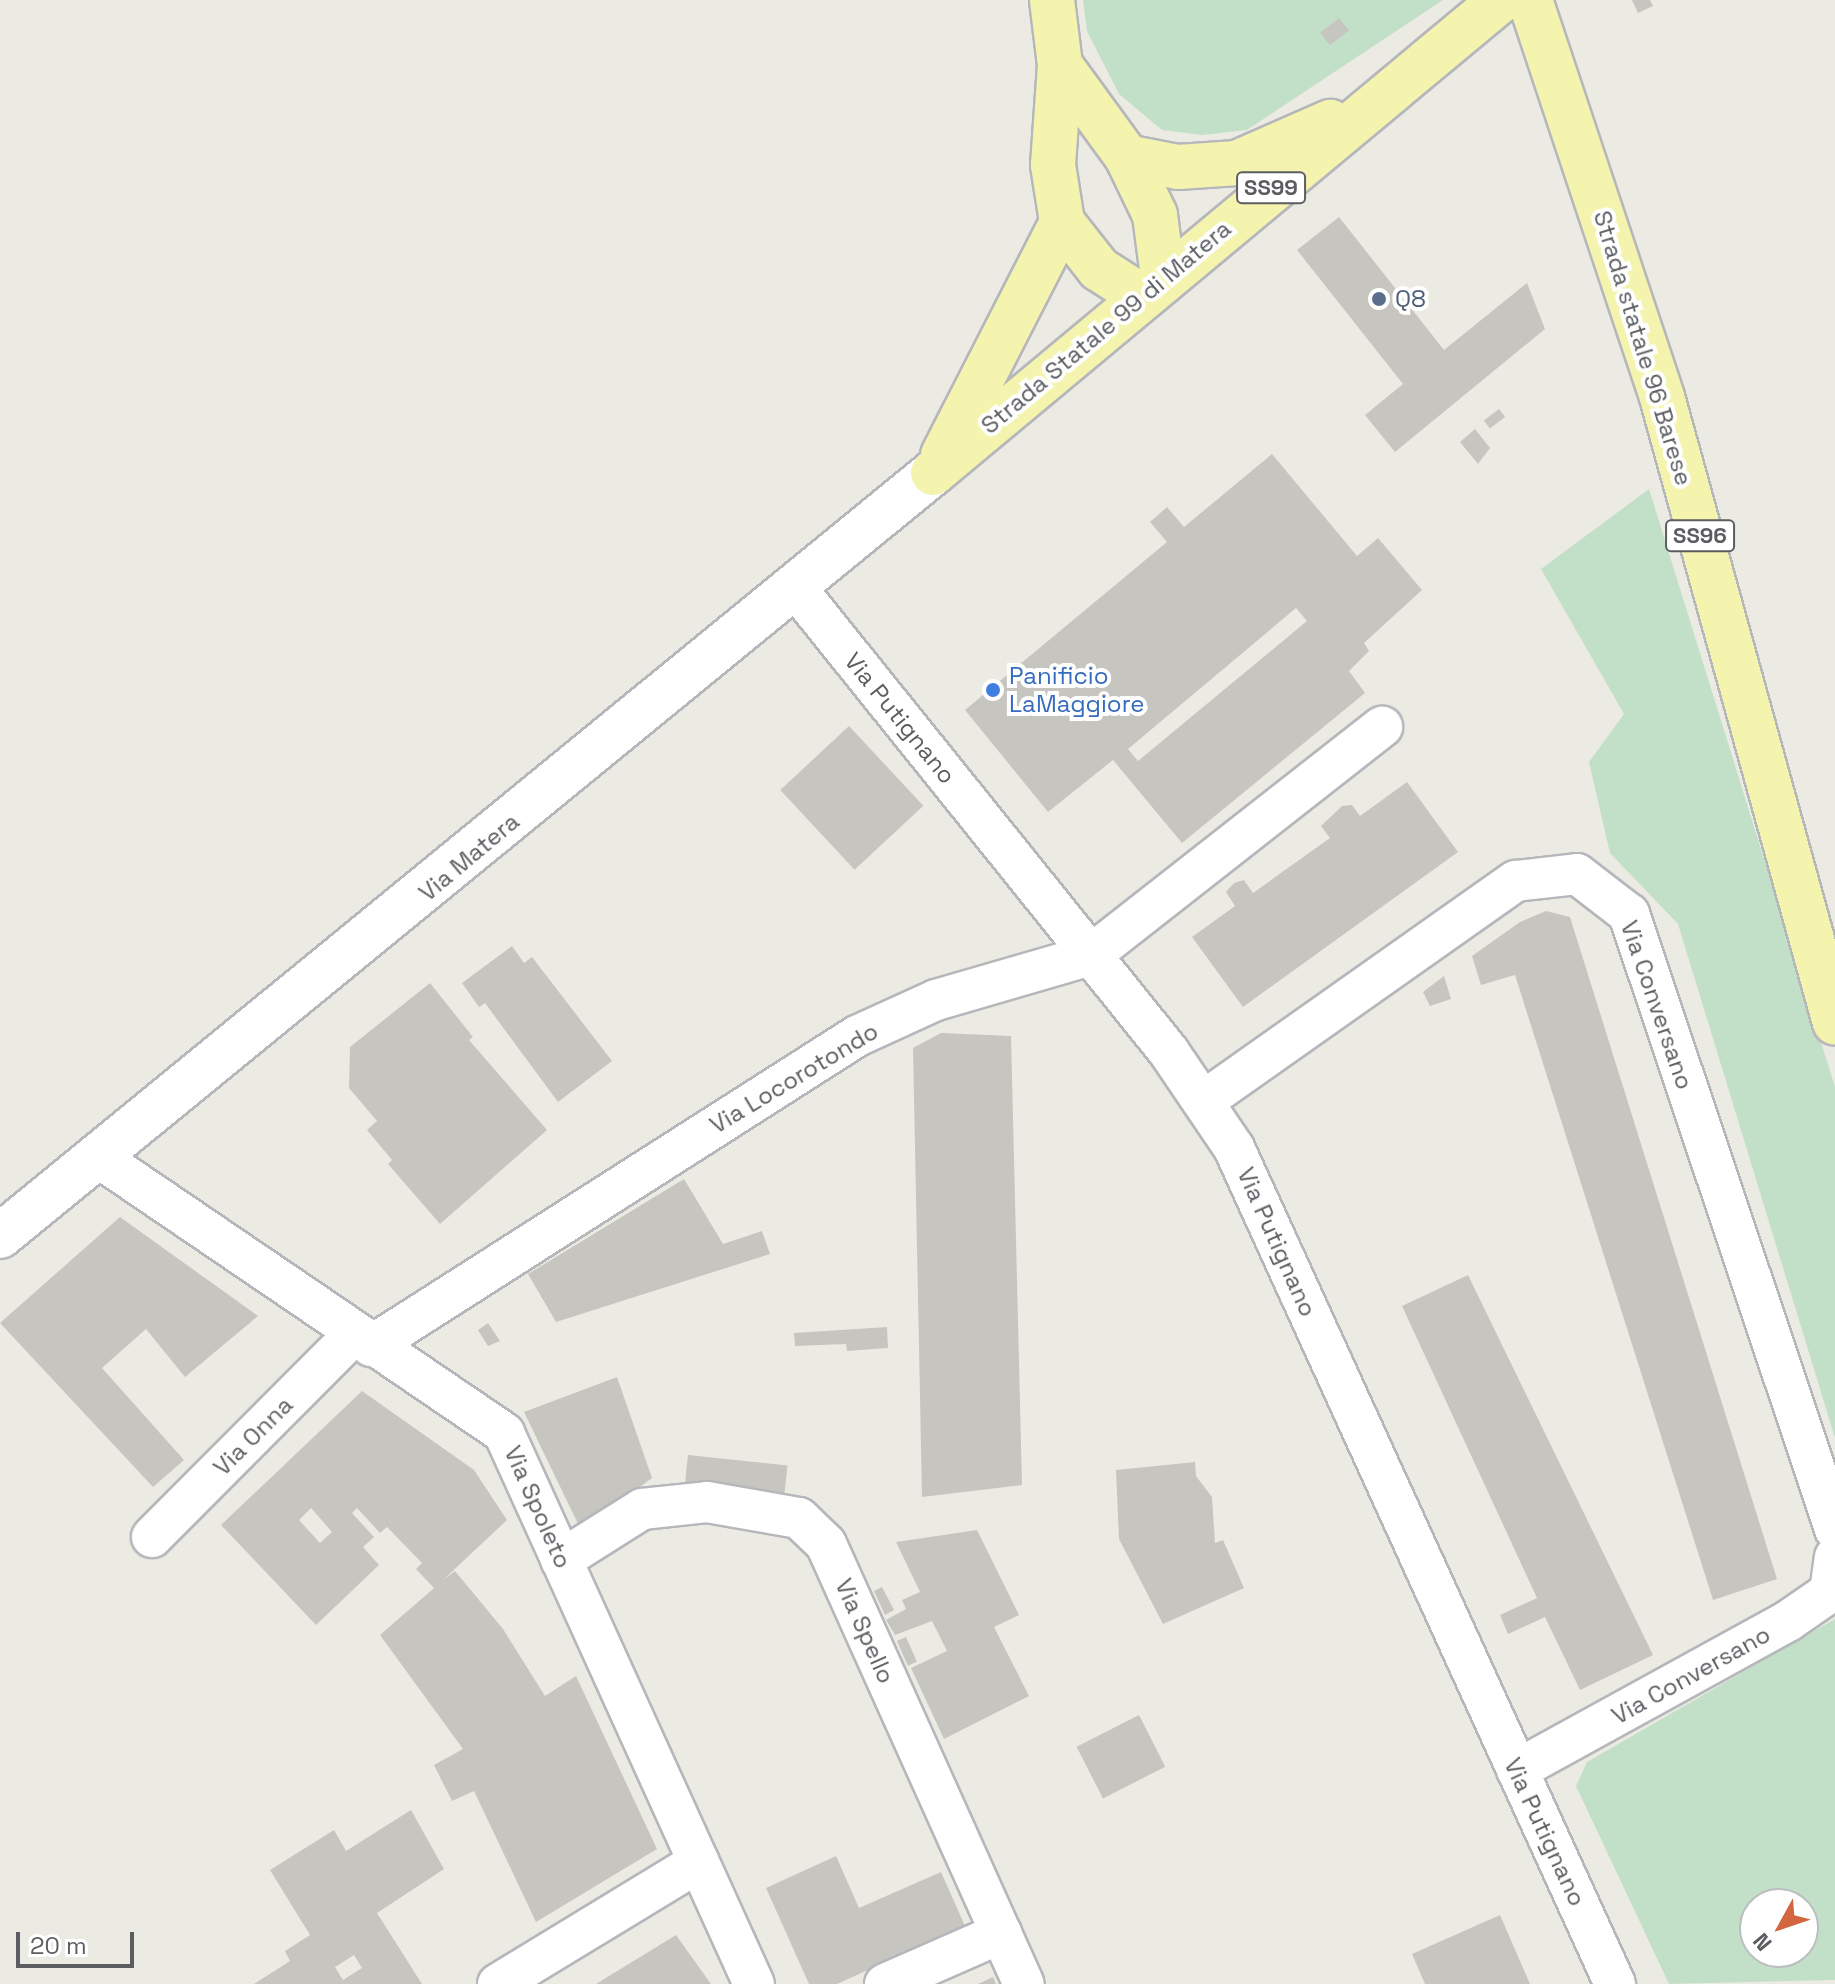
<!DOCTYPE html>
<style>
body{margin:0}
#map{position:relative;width:1835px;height:1984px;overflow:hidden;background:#ecebe3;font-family:"Space Grotesk",sans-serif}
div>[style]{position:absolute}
.green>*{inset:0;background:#c2e0c7}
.building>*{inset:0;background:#c7c5bf;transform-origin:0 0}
.roads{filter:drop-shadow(2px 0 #b5b7bb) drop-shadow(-2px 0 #b5b7bb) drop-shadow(0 2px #b5b7bb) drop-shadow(0 -2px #b5b7bb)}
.street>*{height:40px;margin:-20px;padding:0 20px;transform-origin:20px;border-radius:20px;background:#fff}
.secondary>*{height:44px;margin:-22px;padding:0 22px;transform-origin:22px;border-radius:22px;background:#fff}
.primary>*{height:44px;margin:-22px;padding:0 22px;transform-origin:22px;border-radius:22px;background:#f4f4af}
.dots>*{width:22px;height:22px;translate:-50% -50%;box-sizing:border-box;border:4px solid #fff;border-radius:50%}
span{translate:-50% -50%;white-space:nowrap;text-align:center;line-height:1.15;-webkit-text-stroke:8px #fff;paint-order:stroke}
.shield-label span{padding:2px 6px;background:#fff;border:2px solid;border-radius:6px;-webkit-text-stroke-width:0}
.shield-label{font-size:22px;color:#5b5d61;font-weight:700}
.service-label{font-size:24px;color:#4e5e75}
.left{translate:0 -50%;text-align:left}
.street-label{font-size:24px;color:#5b5d61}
.shop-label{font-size:24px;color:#366cbe}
.north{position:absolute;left:1739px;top:1888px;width:80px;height:80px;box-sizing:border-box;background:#fff;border:2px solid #bdbec0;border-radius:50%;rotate:230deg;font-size:22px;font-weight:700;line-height:32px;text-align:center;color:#5b5d61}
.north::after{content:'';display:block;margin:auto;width:28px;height:36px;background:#d36541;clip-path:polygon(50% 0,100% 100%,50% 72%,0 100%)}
.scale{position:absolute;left:16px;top:1932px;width:118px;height:36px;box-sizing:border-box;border:4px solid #5b5d61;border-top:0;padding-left:10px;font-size:24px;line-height:28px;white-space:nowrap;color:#5b5d61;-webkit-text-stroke:6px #fff;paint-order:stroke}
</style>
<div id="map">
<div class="green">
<div style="clip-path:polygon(1083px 0,1443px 0,1247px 130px,1202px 135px,1162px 130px,1119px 94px,1087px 31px)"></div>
<div style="clip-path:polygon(1649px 489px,1835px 1087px,1835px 1438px,1678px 924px,1610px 853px,1589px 762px,1624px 714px,1541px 569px)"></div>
<div style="clip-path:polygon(evenodd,1835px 1619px,1835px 1980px,1669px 1984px,1576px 1786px,1587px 1762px,1835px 1619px,1755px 1904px,1803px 1904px,1803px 1952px,1755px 1952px,1755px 1904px)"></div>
</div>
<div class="building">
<div style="clip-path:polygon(1632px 0,1650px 0,1653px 6px,1638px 13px)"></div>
<div style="left:1339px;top:18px;width:16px;height:24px;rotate:52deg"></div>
<div style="clip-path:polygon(1339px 217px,1444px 350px,1527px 283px,1545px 329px,1395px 452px,1365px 415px,1403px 384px,1297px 250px)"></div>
<div style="left:1499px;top:409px;width:10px;height:19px;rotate:53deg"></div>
<div style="clip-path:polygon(1475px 429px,1490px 448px,1478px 464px,1460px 442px)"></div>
<div style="clip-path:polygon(evenodd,1272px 454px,1357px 556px,1378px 538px,1422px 590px,1364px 643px,1369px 651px,1349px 671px,1365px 693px,1182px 843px,1113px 760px,1048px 812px,965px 710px,1167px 542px,1150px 522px,1167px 507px,1184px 527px,1272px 454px,1296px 608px,1307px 621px,1138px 761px,1128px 749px,1296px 608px)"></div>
<div style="left:849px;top:726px;width:109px;height:94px;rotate:47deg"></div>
<div style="clip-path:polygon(1407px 782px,1458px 852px,1243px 1007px,1192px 937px,1235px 906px,1226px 892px,1234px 883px,1244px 880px,1253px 893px,1330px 838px,1321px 826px,1342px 806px,1352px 805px,1360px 816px)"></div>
<div style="clip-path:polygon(1546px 911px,1570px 917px,1777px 1579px,1713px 1600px,1515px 975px,1481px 985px,1472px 956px,1520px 922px)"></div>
<div style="clip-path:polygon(512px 946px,524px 963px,532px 957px,612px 1061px,558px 1102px,485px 1003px,479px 1007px,462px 983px)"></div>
<div style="clip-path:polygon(1444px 976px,1451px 999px,1430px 1006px,1423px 992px)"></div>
<div style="clip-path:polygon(430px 983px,473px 1037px,469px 1040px,547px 1130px,440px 1224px,388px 1164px,392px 1160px,367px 1130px,377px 1121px,349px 1088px,350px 1047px)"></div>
<div style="clip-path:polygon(941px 1033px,1011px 1036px,1022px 1485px,922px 1497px,913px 1048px)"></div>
<div style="clip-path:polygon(684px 1179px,723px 1244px,762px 1231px,770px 1254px,556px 1322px,528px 1274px)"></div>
<div style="clip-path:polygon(120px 1217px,258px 1316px,185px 1377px,146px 1329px,102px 1368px,184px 1460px,153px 1487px,0 1323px)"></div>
<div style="clip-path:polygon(1468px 1275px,1653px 1655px,1580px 1690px,1545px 1617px,1508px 1634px,1500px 1615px,1537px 1598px,1402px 1306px)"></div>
<div style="clip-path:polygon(488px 1323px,500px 1341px,488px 1346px,478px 1330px)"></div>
<div style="clip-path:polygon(887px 1327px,888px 1348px,847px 1351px,846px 1344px,795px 1346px,794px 1333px)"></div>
<div style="clip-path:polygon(617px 1377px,652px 1478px,581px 1530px,524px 1412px)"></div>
<div style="clip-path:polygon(evenodd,362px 1391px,474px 1470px,507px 1520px,443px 1580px,455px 1571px,503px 1629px,545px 1696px,576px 1676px,657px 1849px,536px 1922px,474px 1791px,452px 1801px,434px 1765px,463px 1749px,380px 1635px,434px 1588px,416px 1569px,422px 1563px,387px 1527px,380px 1533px,357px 1508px,352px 1513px,374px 1537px,363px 1547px,379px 1565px,316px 1625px,221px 1525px,362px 1391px,311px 1508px,332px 1532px,320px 1543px,299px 1520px,311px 1508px)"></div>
<div style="left:688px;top:1455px;width:100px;height:30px;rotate:6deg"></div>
<div style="clip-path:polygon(1195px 1462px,1196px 1476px,1212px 1497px,1215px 1543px,1223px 1540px,1244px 1588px,1163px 1624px,1119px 1539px,1116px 1470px)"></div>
<div style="clip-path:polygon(977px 1530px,1019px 1615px,994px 1627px,1029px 1696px,944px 1739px,911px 1668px,947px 1651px,932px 1621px,895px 1635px,886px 1620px,906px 1609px,902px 1600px,920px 1592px,896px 1542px)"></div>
<div style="clip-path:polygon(882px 1587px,894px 1610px,885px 1615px,874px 1591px)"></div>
<div style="left:906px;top:1637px;width:27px;height:10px;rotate:66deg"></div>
<div style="left:1139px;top:1715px;width:58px;height:70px;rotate:63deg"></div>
<div style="clip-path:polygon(evenodd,411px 1810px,444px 1869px,377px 1913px,422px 1984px,254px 1984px,290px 1961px,285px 1951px,310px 1935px,270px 1870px,334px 1830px,346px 1851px,411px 1810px,354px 1955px,362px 1968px,343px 1980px,335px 1967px,354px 1955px)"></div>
<div style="clip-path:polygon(836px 1856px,859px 1908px,941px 1872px,965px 1926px,837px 1984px,809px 1984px,766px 1888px)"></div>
<div style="clip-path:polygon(1500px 1915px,1530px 1984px,1425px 1984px,1412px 1954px)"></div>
<div style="clip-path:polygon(676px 1935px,711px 1984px,596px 1984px)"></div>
<div style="clip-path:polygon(993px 1977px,996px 1984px,978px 1984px)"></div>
</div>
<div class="roads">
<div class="street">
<div style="left:795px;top:587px;width:597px;rotate:51.19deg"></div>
<div style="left:1169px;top:1052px;width:116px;rotate:55.9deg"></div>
<div style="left:1234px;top:1148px;width:919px;rotate:65.5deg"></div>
<div style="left:1205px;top:1100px;width:380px;rotate:-35.2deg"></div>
<div style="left:1516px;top:881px;width:61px;rotate:-6.5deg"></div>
<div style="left:1577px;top:874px;width:66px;rotate:37.6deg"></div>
<div style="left:1629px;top:914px;width:649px;rotate:71.48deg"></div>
<div style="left:98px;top:1157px;width:491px;rotate:34.2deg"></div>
<div style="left:504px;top:1433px;width:605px;rotate:65.6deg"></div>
<div style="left:371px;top:1346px;width:576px;rotate:-32.53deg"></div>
<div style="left:857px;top:1036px;width:87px;rotate:-24.5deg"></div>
<div style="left:936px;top:1000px;width:161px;rotate:-16.2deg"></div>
<div style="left:1091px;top:955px;width:370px;rotate:-38.1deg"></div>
<div style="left:152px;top:1537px;width:286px;rotate:-45.1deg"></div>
<div style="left:561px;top:1560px;width:96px;rotate:-32.2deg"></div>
<div style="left:642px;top:1509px;width:65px;rotate:-6.1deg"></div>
<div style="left:707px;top:1502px;width:93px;rotate:9.9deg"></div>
<div style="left:799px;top:1518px;width:37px;rotate:44deg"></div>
<div style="left:826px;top:1544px;width:482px;rotate:65.8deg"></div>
<div style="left:1517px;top:1770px;width:309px;rotate:-28.8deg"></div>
<div style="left:1788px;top:1621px;width:51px;rotate:-34.6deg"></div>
<div style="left:1830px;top:1592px;width:35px;rotate:-82deg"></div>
<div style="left:498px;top:1984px;width:235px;rotate:-31.3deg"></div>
<div style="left:885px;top:1984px;width:127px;rotate:-23.7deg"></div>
</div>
<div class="secondary">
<div style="left:0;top:1236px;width:1205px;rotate:-39.28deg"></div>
</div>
<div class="primary">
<div style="left:1052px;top:0;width:65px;rotate:83deg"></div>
<div style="left:1060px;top:65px;width:100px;rotate:94deg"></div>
<div style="left:1053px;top:165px;width:58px;rotate:81deg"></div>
<div style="left:1062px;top:222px;width:60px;rotate:51.8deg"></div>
<div style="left:1099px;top:269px;width:52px;rotate:32.5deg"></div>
<div style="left:1530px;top:0;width:418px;rotate:71.6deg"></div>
<div style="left:1662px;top:397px;width:649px;rotate:74.55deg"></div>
<div style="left:1060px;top:65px;width:114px;rotate:53.9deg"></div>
<div style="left:1127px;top:157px;width:64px;rotate:64.2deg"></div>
<div style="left:1155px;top:215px;width:63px;rotate:82.6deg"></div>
<div style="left:1127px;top:157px;width:52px;rotate:11.1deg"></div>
<div style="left:1178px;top:167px;width:59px;rotate:-3.9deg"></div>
<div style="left:1237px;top:163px;width:102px;rotate:-23.8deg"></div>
<div style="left:943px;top:455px;width:262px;rotate:-62.9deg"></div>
<div style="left:933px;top:473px;width:739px;rotate:-39.79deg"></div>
</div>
</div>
<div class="dots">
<div style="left:1379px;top:299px;background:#5c6f8a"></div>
<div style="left:993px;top:690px;background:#3f7fe0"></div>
</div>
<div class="shield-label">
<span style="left:1271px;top:188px">SS99</span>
<span style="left:1700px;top:536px">SS96</span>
</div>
<div class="service-label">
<span class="left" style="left:1395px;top:299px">Q8</span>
</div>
<div class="street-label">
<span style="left:1106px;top:327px;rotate:-40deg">Strada Statale 99 di Matera</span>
<span style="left:1643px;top:348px;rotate:73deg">Strada statale 96 Barese</span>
<span style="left:900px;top:718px;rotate:51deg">Via Putignano</span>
<span style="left:469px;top:857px;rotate:-40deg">Via Matera</span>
<span style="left:1657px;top:1005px;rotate:71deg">Via Conversano</span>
<span style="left:794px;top:1078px;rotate:-31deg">Via Locorotondo</span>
<span style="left:1277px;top:1242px;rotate:66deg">Via Putignano</span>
<span style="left:253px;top:1436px;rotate:-45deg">Via Onna</span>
<span style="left:538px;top:1507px;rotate:66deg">Via Spoleto</span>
<span style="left:865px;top:1631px;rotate:66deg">Via Spello</span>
<span style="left:1691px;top:1675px;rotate:-29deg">Via Conversano</span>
<span style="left:1545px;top:1832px;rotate:65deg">Via Putignano</span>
</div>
<div class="shop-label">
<span class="left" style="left:1009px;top:690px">Panificio<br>LaMaggiore</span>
</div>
<div class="north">N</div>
<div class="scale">20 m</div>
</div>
